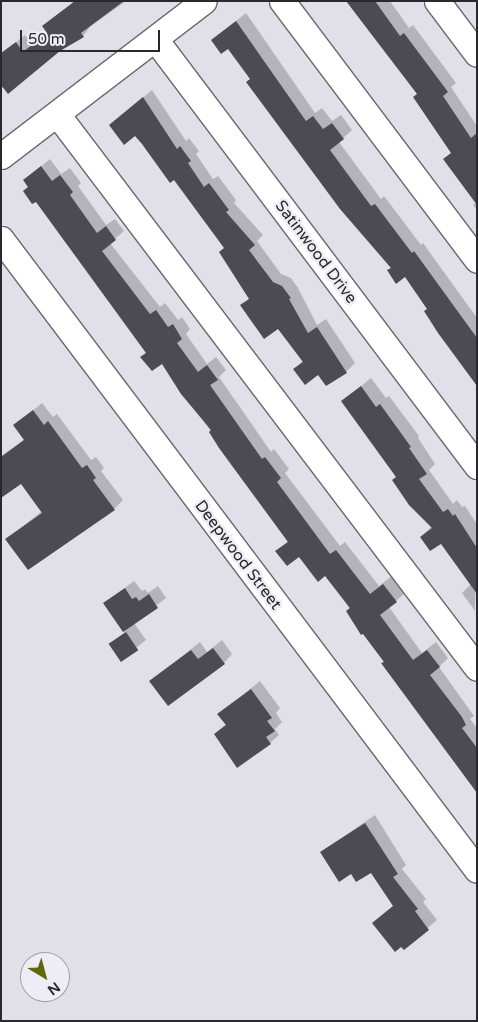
<!DOCTYPE html>
<style>
body{margin:0}
#map{position:relative;width:478px;height:1022px;overflow:hidden;background:#e1e0e9;font-family:"Varela Round",sans-serif}
div>[style]{position:absolute}
.shadow>*{inset:0;background:#0003}
.building>*{inset:0;background:#4c4b53;transform-origin:0 0}
.roads{filter:drop-shadow(1px 0 #68686f) drop-shadow(-1px 0 #68686f) drop-shadow(0 1px #68686f) drop-shadow(0 -1px #68686f)}
.minor>*{height:25px;margin:-12.5px;padding:0 12.5px;transform-origin:12.5px;border-radius:12.5px;background:#fff}
span{translate:-50% -50%;white-space:nowrap;text-align:center;line-height:1.15;-webkit-text-stroke:5px #eeedf6;paint-order:stroke}
.street-label{font-size:16px;color:#29282c}
.frame{position:absolute;inset:0;border:2px solid #29282c;pointer-events:none}
.north{position:absolute;left:20px;top:952px;width:50px;height:50px;box-sizing:border-box;background:#eeedf6;border:1px solid #9f9ea5;border-radius:50%;rotate:143deg;font-size:14px;font-weight:700;line-height:20px;text-align:center;color:#29282c}
.north::after{content:'';display:block;margin:auto;width:18px;height:22px;background:#5e680d;clip-path:polygon(50% 0,100% 100%,50% 72%,0 100%)}
.scale{position:absolute;left:20px;top:30px;width:140px;height:22px;box-sizing:border-box;border:2px solid #29282c;border-top:0;padding-left:6px;font-size:15px;line-height:18px;white-space:nowrap;color:#29282c;-webkit-text-stroke:4px #eeedf6;paint-order:stroke}
</style>
<div id="map">
<div class="shadow">
<div style="clip-path:polygon(75px 1px,126px 1px,91px 26px,83px 36px,1px 89px,2px 54px,25px 35px,32px 44px,48px 32px,43px 26px)"></div>
<div style="clip-path:polygon(347px 1px,390px 1px,409px 28px,413px 25px,456px 83px,451px 87px,477px 126px,477px 210px,473px 205px,476px 202px,445px 159px,452px 152px,419px 94px)"></div>
<div style="clip-path:polygon(246px 13px,315px 113px,322px 108px,332px 121px,341px 115px,352px 130px,339px 142px,381px 199px,384px 196px,421px 245px,423px 243px,477px 318px,477px 383px,405px 276px,392px 267px,228px 47px,212px 40px)"></div>
<div style="clip-path:polygon(152px 90px,186px 141px,189px 138px,199px 151px,196px 154px,213px 179px,218px 176px,236px 200px,234px 203px,263px 235px,257px 241px,281px 274px,291px 278px,298px 288px,317px 325px,326px 319px,355px 363px,346px 372px,318px 374px,295px 369px,303px 360px,279px 327px,242px 306px,250px 298px,225px 248px,175px 178px,135px 135px,110px 125px)"></div>
<div style="clip-path:polygon(50px 159px,61px 174px,70px 168px,81px 183px,78px 186px,106px 225px,115px 219px,124px 231px,110px 243px,160px 307px,165px 303px,178px 320px,182px 317px,190px 329px,186px 334px,207px 364px,216px 357px,226px 370px,219px 377px,271px 452px,274px 449px,289px 469px,285px 473px,340px 546px,345px 542px,379px 586px,392px 576px,405px 593px,389px 607px,422px 653px,436px 642px,448px 658px,439px 667px,474px 716px,470px 719px,477px 728px,477px 789px,420px 716px,422px 713px,326px 575px,299px 555px,277px 551px,288px 541px,162px 362px,142px 357px,147px 352px,24px 181px)"></div>
<div style="clip-path:polygon(371px 378px,386px 398px,389px 396px,419px 436px,418px 438px,435px 464px,429px 470px,453px 504px,457px 500px,462px 507px,465px 506px,477px 524px,475px 611px,462px 593px,471px 584px,441px 542px,421px 537px,432px 526px,342px 402px)"></div>
<div style="clip-path:polygon(42px 403px,53px 417px,57px 414px,91px 460px,96px 457px,104px 468px,101px 471px,123px 500px,114px 509px,7px 539px,42px 511px,21px 483px,1px 494px,1px 456px,25px 439px,15px 425px)"></div>
<div style="clip-path:polygon(134px 581px,142px 591px,145px 589px,148px 593px,158px 586px,166px 598px,134px 623px,146px 640px,121px 660px,110px 645px,125px 632px,105px 603px)"></div>
<div style="clip-path:polygon(222px 640px,232px 654px,224px 663px,151px 681px,200px 642px,207px 652px)"></div>
<div style="clip-path:polygon(260px 681px,280px 708px,276px 713px,282px 722px,275px 729px,279px 735px,270px 743px,215px 734px,226px 724px,219px 714px)"></div>
<div style="clip-path:polygon(375px 815px,406px 865px,402px 869px,426px 899px,423px 902px,437px 920px,404px 948px,374px 923px,394px 906px,372px 871px,352px 873px,321px 852px)"></div>
</div>
<div class="building">
<div style="clip-path:polygon(75px 1px,124px 1px,81px 33px,84px 37px,60px 51px,8px 94px,1px 85px,1px 53px,16px 42px,23px 52px,47px 33px,42px 26px)"></div>
<div style="clip-path:polygon(346px 1px,375px 1px,400px 36px,404px 33px,448px 92px,443px 96px,471px 138px,477px 133px,477px 205px,443px 159px,451px 153px,413px 97px,417px 94px)"></div>
<div style="clip-path:polygon(236px 21px,306px 121px,313px 116px,323px 129px,332px 123px,344px 139px,330px 150px,371px 206px,375px 204px,412px 253px,414px 251px,477px 338px,477px 386px,438px 333px,424px 311px,427px 309px,405px 277px,396px 284px,387px 270px,391px 268px,340px 209px,246px 82px,250px 79px,228px 49px,221px 54px,211px 40px)"></div>
<div style="clip-path:polygon(143px 97px,177px 149px,180px 146px,191px 161px,188px 163px,204px 187px,209px 183px,229px 210px,226px 212px,255px 245px,249px 250px,273px 282px,282px 286px,291px 298px,289px 299px,308px 333px,317px 327px,347px 373px,326px 386px,318px 375px,305px 385px,293px 369px,303px 362px,278px 329px,264px 339px,240px 305px,249px 299px,219px 252px,224px 248px,174px 180px,170px 183px,142px 144px,135px 136px,124px 145px,109px 125px)"></div>
<div style="clip-path:polygon(41px 166px,52px 181px,60px 175px,73px 192px,70px 195px,97px 233px,106px 226px,116px 240px,102px 251px,150px 314px,156px 310px,168px 327px,173px 324px,182px 339px,177px 343px,198px 372px,207px 365px,218px 380px,210px 385px,262px 459px,265px 457px,281px 478px,277px 482px,330px 554px,336px 550px,370px 594px,383px 584px,397px 602px,380px 615px,413px 660px,427px 650px,440px 667px,430px 675px,462px 717px,466px 725px,462px 728px,477px 748px,477px 793px,381px 663px,384px 662px,363px 634px,361px 635px,346px 611px,350px 608px,325px 576px,318px 582px,299px 557px,287px 566px,275px 551px,288px 542px,219px 448px,209px 432px,211px 430px,181px 394px,162px 364px,152px 371px,140px 357px,146px 353px,36px 202px,32px 204px,23px 191px,28px 187px,23px 180px)"></div>
<div style="clip-path:polygon(361px 386px,376px 407px,380px 404px,411px 447px,409px 448px,427px 474px,419px 479px,443px 512px,448px 509px,453px 516px,455px 514px,477px 548px,477px 594px,441px 544px,430px 551px,420px 537px,432px 528px,409px 505px,392px 480px,396px 477px,341px 401px)"></div>
<div style="clip-path:polygon(33px 410px,44px 425px,48px 421px,82px 468px,87px 465px,96px 478px,93px 480px,115px 510px,28px 570px,5px 539px,42px 513px,21px 484px,1px 498px,1px 457px,24px 440px,13px 425px)"></div>
<div style="clip-path:polygon(125px 588px,132px 599px,136px 597px,139px 601px,149px 594px,158px 608px,123px 632px,103px 603px)"></div>
<div style="left:126px;top:632px;width:22px;height:21px;rotate:56deg"></div>
<div style="clip-path:polygon(213px 648px,225px 664px,168px 706px,149px 681px,191px 650px,198px 659px)"></div>
<div style="clip-path:polygon(251px 689px,272px 718px,267px 721px,275px 731px,266px 737px,271px 744px,237px 768px,214px 734px,226px 725px,217px 714px)"></div>
<div style="clip-path:polygon(365px 823px,398px 874px,393px 877px,418px 909px,415px 911px,429px 930px,404px 950px,401px 947px,395px 952px,372px 923px,393px 906px,371px 873px,356px 882px,351px 874px,339px 882px,320px 852px)"></div>
</div>
<div class="roads">
<div class="minor">
<div style="left:282px;top:1px;width:324px;rotate:53deg"></div>
<div style="left:437px;top:1px;width:66px;rotate:53deg"></div>
<div style="left:155px;top:39px;width:535px;rotate:52.98deg"></div>
<div style="left:57px;top:114px;width:695px;rotate:52.83deg"></div>
<div style="left:1px;top:156px;width:255px;rotate:-37.4deg"></div>
<div style="left:1px;top:239px;width:790px;rotate:52.97deg"></div>
</div>
</div>
<div class="street-label">
<span style="left:316px;top:252px;rotate:53deg">Satinwood Drive</span>
<span style="left:238px;top:555px;rotate:53deg">Deepwood Street</span>
</div>
<div class="frame"></div>
<div class="north">N</div>
<div class="scale">50 m</div>
</div>
